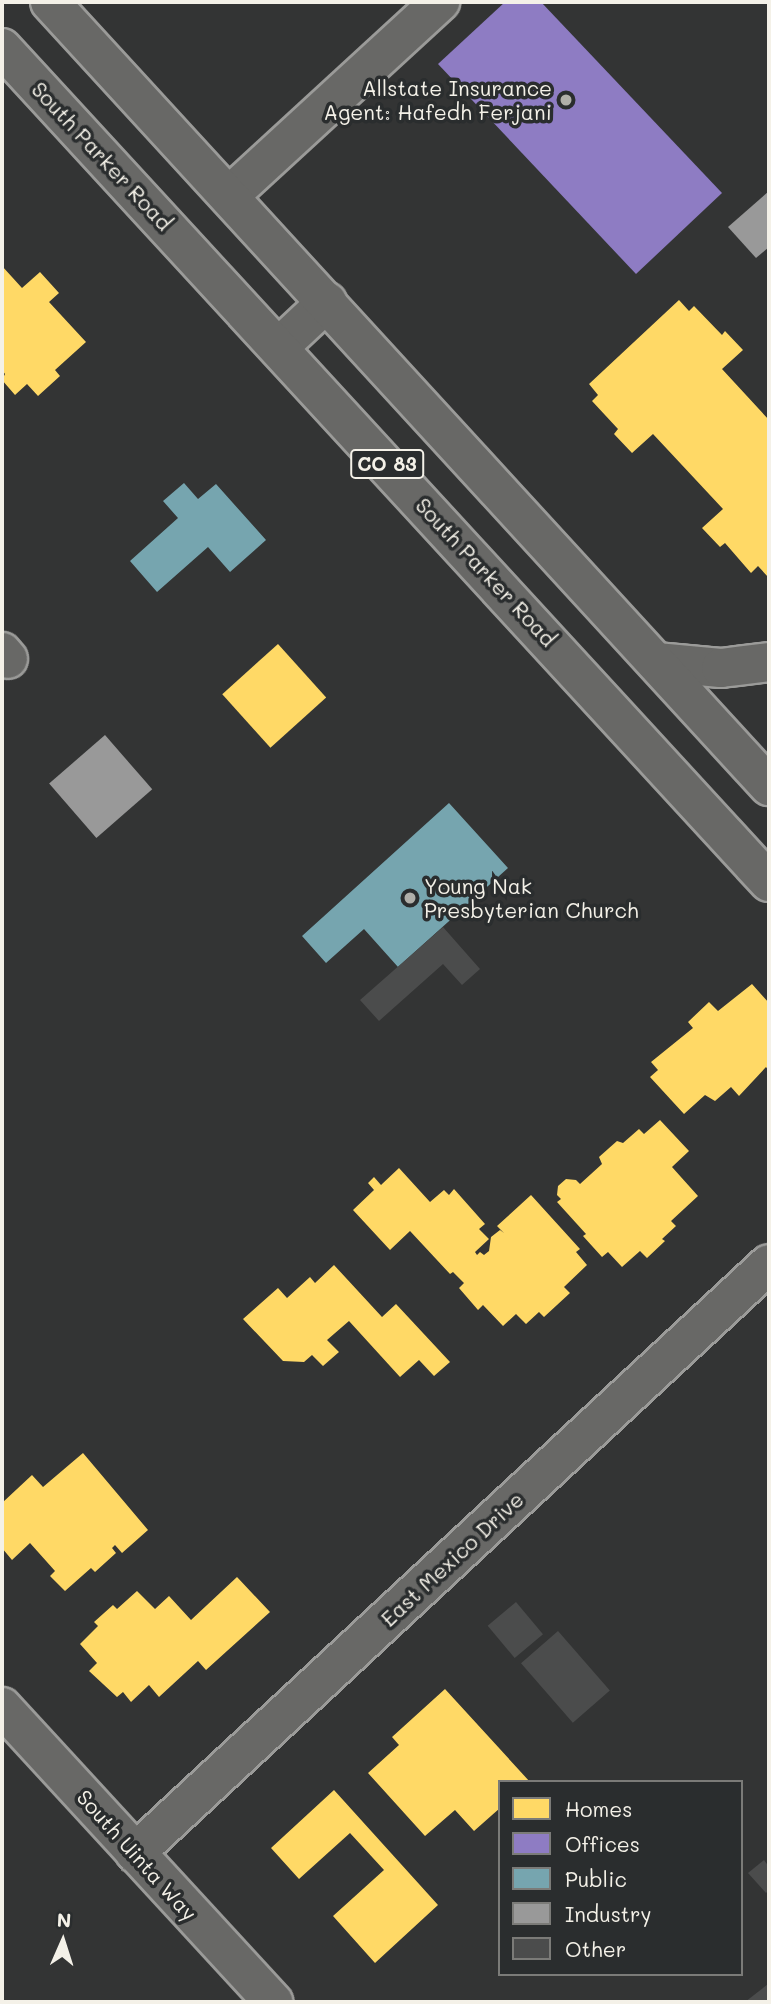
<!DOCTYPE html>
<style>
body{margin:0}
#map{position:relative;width:771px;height:2004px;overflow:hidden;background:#333434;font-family:Mali,sans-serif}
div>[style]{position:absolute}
.homes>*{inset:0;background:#ffd966;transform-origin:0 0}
.offices>*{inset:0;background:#8e7cc3}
.public>*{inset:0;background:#76a5af}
.industry>*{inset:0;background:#999;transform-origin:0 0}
.building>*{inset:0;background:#4b4c4c;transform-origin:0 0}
.roads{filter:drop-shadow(2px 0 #9b9b99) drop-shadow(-2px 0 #9b9b99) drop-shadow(0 2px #9b9b99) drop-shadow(0 -2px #9b9b99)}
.minor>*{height:38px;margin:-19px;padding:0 19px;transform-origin:19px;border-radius:19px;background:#686866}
.major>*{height:38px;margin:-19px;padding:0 19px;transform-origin:19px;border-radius:19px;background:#686866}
.dots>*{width:19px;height:19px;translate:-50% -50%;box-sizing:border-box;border:4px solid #2a2d2e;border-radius:50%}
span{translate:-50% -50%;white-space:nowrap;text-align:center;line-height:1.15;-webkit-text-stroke:7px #2a2d2e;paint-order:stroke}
.shield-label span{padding:2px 5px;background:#2a2d2e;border:2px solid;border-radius:5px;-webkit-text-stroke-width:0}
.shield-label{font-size:19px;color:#f4f1e8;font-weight:700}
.poi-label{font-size:21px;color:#f4f1e8}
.right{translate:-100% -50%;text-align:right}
.left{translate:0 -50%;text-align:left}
.street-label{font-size:21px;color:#f4f1e8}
.frame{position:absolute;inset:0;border:4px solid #f4f1e8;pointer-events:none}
.legend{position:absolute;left:498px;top:1780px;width:245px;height:196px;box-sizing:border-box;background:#2a2d2e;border:2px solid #7b7b78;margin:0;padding:9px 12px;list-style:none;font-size:21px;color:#f4f1e8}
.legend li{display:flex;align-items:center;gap:14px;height:35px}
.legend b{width:35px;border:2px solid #7b7b78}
.north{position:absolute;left:28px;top:1906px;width:70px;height:70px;-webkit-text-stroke:5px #2a2d2e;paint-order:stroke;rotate:3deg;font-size:19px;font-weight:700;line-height:28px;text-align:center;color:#f4f1e8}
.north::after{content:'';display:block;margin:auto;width:24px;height:32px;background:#f4f1e8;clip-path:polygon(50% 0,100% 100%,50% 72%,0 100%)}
</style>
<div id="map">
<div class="homes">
<div style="clip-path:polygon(2px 266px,22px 288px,40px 272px,59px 293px,49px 302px,86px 342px,55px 370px,60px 376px,38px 396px,27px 384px,15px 395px,2px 380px,5px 374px,2px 370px)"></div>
<div style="clip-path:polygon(679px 300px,689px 311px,694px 306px,722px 335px,725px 331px,743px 350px,722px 369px,769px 420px,768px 577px,758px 566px,751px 573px,725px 543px,720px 547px,702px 528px,723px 509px,653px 434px,632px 453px,614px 434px,618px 429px,592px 401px,598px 395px,589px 384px)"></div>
<div style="left:278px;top:644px;width:72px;height:75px;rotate:48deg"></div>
<div style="clip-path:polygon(752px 984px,769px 1003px,769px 1071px,766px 1067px,739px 1096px,731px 1087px,715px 1101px,705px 1095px,684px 1114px,650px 1077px,658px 1070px,651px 1062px,693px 1028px,688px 1022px,709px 1002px,718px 1011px)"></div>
<div style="clip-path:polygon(660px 1120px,689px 1151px,672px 1167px,698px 1196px,671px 1221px,676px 1226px,662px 1239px,665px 1241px,647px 1258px,640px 1251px,622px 1267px,608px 1252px,602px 1257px,583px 1236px,586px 1234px,557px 1202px,561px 1199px,557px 1195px,558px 1186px,566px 1179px,576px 1180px,580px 1184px,602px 1164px,599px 1157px,617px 1141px,623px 1143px,639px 1129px,644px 1134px)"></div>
<div style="clip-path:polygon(399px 1168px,430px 1202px,444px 1190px,449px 1195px,454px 1189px,485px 1224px,479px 1229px,489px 1239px,475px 1252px,477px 1255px,480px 1252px,484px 1255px,489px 1251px,491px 1237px,500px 1230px,504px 1233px,497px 1226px,531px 1195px,580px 1249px,576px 1252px,587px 1265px,564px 1287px,570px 1293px,544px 1317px,539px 1312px,526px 1324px,516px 1314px,503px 1326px,483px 1305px,478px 1310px,459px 1288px,464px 1283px,453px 1272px,450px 1274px,410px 1231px,390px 1250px,353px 1210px,374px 1190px,368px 1183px,374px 1177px,381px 1185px)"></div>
<div style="clip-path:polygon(334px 1265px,382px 1317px,396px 1304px,450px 1362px,434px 1376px,419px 1360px,400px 1377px,349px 1321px,327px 1340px,339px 1352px,323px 1366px,312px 1355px,304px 1362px,283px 1361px,243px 1319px,278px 1288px,287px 1298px,310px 1277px,315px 1283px)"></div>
<div style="clip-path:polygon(83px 1453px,148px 1530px,122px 1553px,115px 1545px,112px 1548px,116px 1553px,95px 1572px,91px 1568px,65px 1591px,50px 1576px,55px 1571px,30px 1543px,12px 1560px,2px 1548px,2px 1503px,32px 1475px,43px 1487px)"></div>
<div style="clip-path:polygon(237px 1577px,270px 1612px,206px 1670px,198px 1661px,159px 1697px,149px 1685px,131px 1702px,123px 1692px,117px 1697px,89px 1671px,97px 1663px,80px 1644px,98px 1626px,94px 1622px,113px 1605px,117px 1609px,137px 1591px,155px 1609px,169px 1596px,191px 1620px)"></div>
<div style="clip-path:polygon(445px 1689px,530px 1782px,500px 1782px,500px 1808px,474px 1831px,455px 1810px,425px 1836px,368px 1773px,399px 1745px,392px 1737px)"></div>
<div style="clip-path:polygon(334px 1790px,438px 1905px,375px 1963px,333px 1916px,384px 1870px,350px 1833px,299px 1879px,271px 1848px)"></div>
</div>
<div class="offices">
<div style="clip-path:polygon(505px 2px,541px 2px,722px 193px,636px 274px,438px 64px)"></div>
</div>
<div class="public">
<div style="clip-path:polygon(184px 483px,198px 499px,216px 484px,266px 540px,230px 572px,208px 547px,157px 592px,130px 561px,178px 518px,163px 501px)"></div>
<div style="clip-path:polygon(449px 803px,508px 868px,398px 967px,364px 929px,326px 963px,302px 936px)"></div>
</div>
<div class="industry">
<div style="clip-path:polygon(769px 191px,769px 247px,756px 258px,728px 227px)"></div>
<div style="left:105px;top:735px;width:72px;height:74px;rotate:49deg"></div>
</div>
<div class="building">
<div style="clip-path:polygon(443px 927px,480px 969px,462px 985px,443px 964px,379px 1021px,360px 1000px)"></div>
<div style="left:516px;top:1602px;width:42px;height:37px;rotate:50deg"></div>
<div style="left:558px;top:1631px;width:79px;height:49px;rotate:49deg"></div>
<div style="clip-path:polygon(764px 1860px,769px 1867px,769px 1890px,766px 1893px,748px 1873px)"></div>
<div style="clip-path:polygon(768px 1984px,769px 2002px,745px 2002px)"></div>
</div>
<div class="roads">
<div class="minor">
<div style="left:229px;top:196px;width:287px;rotate:-42.6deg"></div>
<div style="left:279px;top:347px;width:66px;rotate:-43.2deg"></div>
<div style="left:2px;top:652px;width:9px;rotate:49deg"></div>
<div style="left:656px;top:662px;width:65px;rotate:5.3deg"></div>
<div style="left:721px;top:668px;width:48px;rotate:-7.1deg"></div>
<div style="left:2px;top:1707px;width:401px;rotate:47.4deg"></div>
<div style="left:135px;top:1853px;width:865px;rotate:-42.89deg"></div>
</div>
<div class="major">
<div style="left:50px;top:2px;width:1064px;rotate:47.48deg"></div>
<div style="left:2px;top:48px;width:1133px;rotate:47.4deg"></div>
</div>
</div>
<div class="dots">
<div style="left:566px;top:100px;background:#b0afa9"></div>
<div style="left:410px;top:898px;background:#b0afa9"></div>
</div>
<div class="shield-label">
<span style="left:387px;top:464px">CO 83</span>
</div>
<div class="poi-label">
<span class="right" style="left:552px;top:100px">Allstate Insurance<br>Agent: Hafedh Ferjani</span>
<span class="left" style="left:424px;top:898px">Young Nak<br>Presbyterian Church</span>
</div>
<div class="street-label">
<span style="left:102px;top:156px;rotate:47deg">South Parker Road</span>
<span style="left:486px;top:572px;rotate:47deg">South Parker Road</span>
<span style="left:452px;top:1559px;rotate:-43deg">East Mexico Drive</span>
<span style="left:137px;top:1855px;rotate:48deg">South Uinta Way</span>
</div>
<div class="frame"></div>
<ul class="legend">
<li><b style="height:19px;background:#ffd966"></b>Homes</li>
<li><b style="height:19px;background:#8e7cc3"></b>Offices</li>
<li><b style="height:19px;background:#76a5af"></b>Public</li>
<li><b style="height:19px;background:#999"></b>Industry</li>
<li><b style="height:19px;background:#4b4c4c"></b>Other</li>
</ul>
<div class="north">N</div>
</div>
